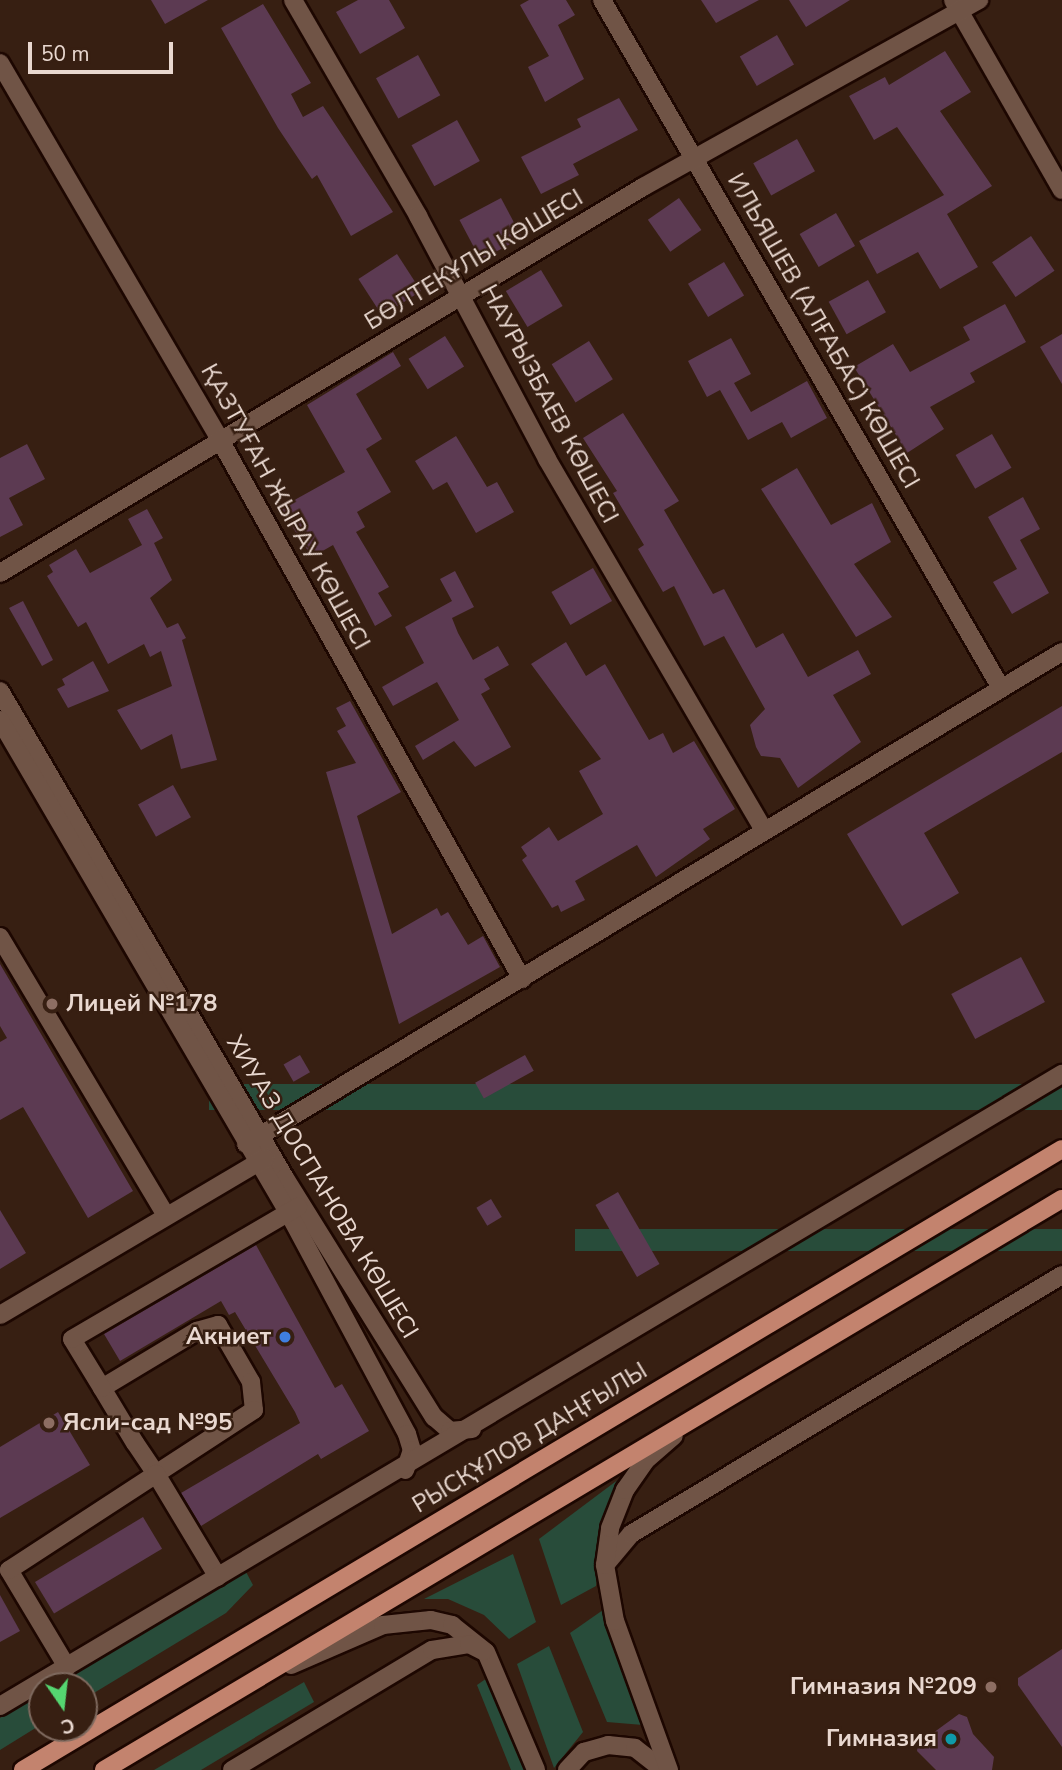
<!DOCTYPE html>
<meta charset="utf-8">
<style>
body{margin:0}
#map{position:relative;width:1062px;height:1770px;overflow:hidden;background:#371f12;font-family:"Nunito Sans",sans-serif}
div>[style]{position:absolute}
.green>*{inset:0;background:#284c3a;transform-origin:0 0}
.building>*{inset:0;background:#5c3a52;transform-origin:0 0}
.roads{filter:drop-shadow(2px 0 #1d0701) drop-shadow(-2px 0 #1d0701) drop-shadow(0 2px #1d0701) drop-shadow(0 -2px #1d0701)}
.minor>*{height:18px;margin:-9px;padding:0 9px;transform-origin:9px;border-radius:9px;background:#705446}
.major>*{height:18px;margin:-9px;padding:0 9px;transform-origin:9px;border-radius:9px;background:#c3836e}
.dots>*{width:19px;height:19px;translate:-50% -50%;box-sizing:border-box;border:4px solid #371f12;border-radius:50%}
span{translate:-50% -50%;white-space:nowrap;text-align:center;line-height:1.15;-webkit-text-stroke:5px #371f12;paint-order:stroke}
.street-label{font-size:24px;color:#e9d8d0}
.poi-label{font-size:24px;color:#e9d8d0;font-weight:700}
.left{translate:0 -50%;text-align:left}
.right{translate:-100% -50%;text-align:right}
.north{position:absolute;left:28px;top:1672px;width:70px;height:70px;box-sizing:border-box;background:#371f12;border:2px solid #7e695e;border-radius:50%;rotate:166deg;font-size:19px;font-weight:700;line-height:28px;text-align:center;color:#e9d8d0}
.north::after{content:'';display:block;margin:auto;width:24px;height:32px;background:#55d671;clip-path:polygon(50% 0,100% 100%,50% 72%,0 100%)}
.scale{position:absolute;left:28px;top:42px;width:145px;height:32px;box-sizing:border-box;border:4px solid #e9d8d0;border-top:0;padding-left:9px;font-size:21px;line-height:24px;white-space:nowrap;color:#e9d8d0;-webkit-text-stroke:5px #371f12;paint-order:stroke}
</style>
<div id="map">
<div class="green">
<div style="left:1062px;top:1084px;width:26px;height:853px;rotate:90deg"></div>
<div style="left:1062px;top:1229px;width:22px;height:487px;rotate:90deg"></div>
<div style="clip-path:polygon(623px 1476px,604px 1514px,596px 1586px,561px 1605px,539px 1539px)"></div>
<div style="clip-path:polygon(513px 1554px,536px 1622px,509px 1639px,484px 1615px,448px 1599px,424px 1599px)"></div>
<div style="clip-path:polygon(245px 1570px,253px 1585px,226px 1613px,84px 1699px,84px 1686px,52px 1686px)"></div>
<div style="clip-path:polygon(603px 1610px,643px 1725px,607px 1722px,570px 1633px)"></div>
<div style="clip-path:polygon(549px 1646px,583px 1732px,554px 1768px,517px 1664px)"></div>
<div style="clip-path:polygon(490px 1676px,526px 1770px,511px 1770px,477px 1685px)"></div>
<div style="clip-path:polygon(304px 1682px,314px 1702px,201px 1770px,154px 1770px)"></div>
<div style="clip-path:polygon(42px 1692px,42px 1724px,0 1750px,0 1718px)"></div>
</div>
<div class="building">
<div style="clip-path:polygon(151px 0,208px 0,165px 24px)"></div>
<div style="clip-path:polygon(358px 0,389px 0,405px 28px,360px 54px,336px 12px)"></div>
<div style="clip-path:polygon(529px 0,566px 0,575px 15px,558px 25px,584px 79px,545px 102px,528px 67px,549px 56px,520px 5px)"></div>
<div style="clip-path:polygon(701px 0,759px 0,716px 23px)"></div>
<div style="clip-path:polygon(789px 0,850px 0,806px 27px)"></div>
<div style="clip-path:polygon(263px 4px,311px 83px,291px 94px,303px 117px,323px 106px,393px 212px,351px 236px,317px 175px,312px 179px,278px 128px,221px 28px)"></div>
<div style="left:777px;top:35px;width:34px;height:43px;rotate:60deg"></div>
<div style="clip-path:polygon(945px 51px,971px 92px,940px 111px,992px 186px,947px 214px,978px 267px,940px 289px,918px 252px,877px 274px,859px 241px,944px 195px,897px 127px,874px 140px,849px 96px,885px 77px,889px 85px)"></div>
<div style="left:418px;top:55px;width:46px;height:48px;rotate:61deg"></div>
<div style="clip-path:polygon(619px 98px,638px 130px,573px 164px,579px 175px,541px 194px,521px 157px,581px 127px,577px 119px)"></div>
<div style="left:457px;top:120px;width:47px;height:52px;rotate:61deg"></div>
<div style="left:797px;top:139px;width:37px;height:50px;rotate:61deg"></div>
<div style="left:501px;top:198px;width:45px;height:47px;rotate:62deg"></div>
<div style="left:679px;top:198px;width:39px;height:38px;rotate:55deg"></div>
<div style="left:836px;top:213px;width:38px;height:42px;rotate:60deg"></div>
<div style="left:1031px;top:236px;width:42px;height:47px;rotate:56deg"></div>
<div style="left:397px;top:254px;width:44px;height:46px;rotate:57deg"></div>
<div style="left:724px;top:262px;width:39px;height:42px;rotate:59deg"></div>
<div style="left:541px;top:270px;width:42px;height:41px;rotate:59deg"></div>
<div style="left:868px;top:280px;width:37px;height:45px;rotate:61deg"></div>
<div style="clip-path:polygon(1005px 304px,1026px 342px,970px 373px,975px 382px,930px 407px,944px 429px,907px 453px,854px 367px,893px 344px,910px 372px,970px 340px,963px 327px)"></div>
<div style="clip-path:polygon(1062px 334px,1062px 384px,1040px 347px)"></div>
<div style="left:445px;top:336px;width:36px;height:43px;rotate:58deg"></div>
<div style="clip-path:polygon(731px 338px,751px 374px,734px 383px,751px 412px,807px 381px,827px 418px,791px 438px,782px 422px,748px 440px,720px 390px,707px 397px,688px 361px)"></div>
<div style="left:589px;top:341px;width:45px;height:44px;rotate:58deg"></div>
<div style="clip-path:polygon(393px 352px,401px 366px,356px 394px,382px 439px,366px 449px,391px 492px,357px 512px,365px 527px,356px 532px,389px 587px,378px 593px,392px 616px,375px 626px,333px 545px,312px 557px,280px 508px,345px 472px,307px 405px)"></div>
<div style="clip-path:polygon(623px 413px,679px 501px,664px 510px,713px 594px,724px 589px,756px 648px,783px 633px,808px 677px,858px 650px,871px 674px,833px 695px,861px 742px,798px 788px,780px 758px,761px 756px,756px 747px,750px 725px,765px 709px,724px 636px,704px 646px,674px 586px,663px 592px,638px 549px,644px 545px,613px 493px,617px 491px,583px 438px)"></div>
<div style="left:992px;top:434px;width:39px;height:42px;rotate:60deg"></div>
<div style="clip-path:polygon(456px 436px,487px 487px,497px 482px,514px 512px,476px 533px,447px 482px,433px 490px,415px 461px)"></div>
<div style="clip-path:polygon(27px 444px,45px 479px,9px 498px,23px 525px,0 537px,0 458px)"></div>
<div style="clip-path:polygon(797px 468px,831px 525px,872px 503px,891px 542px,854px 564px,892px 617px,856px 637px,761px 489px)"></div>
<div style="clip-path:polygon(1023px 497px,1040px 529px,1020px 540px,1049px 593px,1012px 614px,993px 582px,1017px 569px,988px 517px)"></div>
<div style="clip-path:polygon(147px 509px,163px 538px,154px 543px,172px 580px,150px 598px,167px 628px,178px 623px,186px 638px,182px 640px,217px 760px,181px 769px,172px 734px,141px 750px,117px 710px,172px 686px,161px 651px,150px 657px,144px 644px,108px 664px,86px 622px,78px 627px,47px 576px,53px 572px,49px 565px,76px 549px,90px 573px,142px 545px,128px 519px)"></div>
<div style="left:593px;top:568px;width:38px;height:48px;rotate:60deg"></div>
<div style="clip-path:polygon(455px 571px,474px 607px,452px 618px,458px 633px,473px 660px,498px 646px,509px 665px,484px 679px,490px 689px,481px 694px,511px 747px,475px 767px,454px 741px,423px 760px,415px 746px,459px 720px,437px 682px,393px 706px,382px 687px,424px 663px,405px 627px,452px 601px,440px 579px)"></div>
<div style="clip-path:polygon(23px 601px,53px 660px,42px 666px,9px 608px)"></div>
<div style="clip-path:polygon(566px 642px,586px 676px,605px 664px,649px 740px,663px 733px,673px 753px,694px 741px,735px 809px,703px 829px,710px 839px,656px 877px,637px 845px,575px 881px,585px 900px,561px 912px,558px 905px,552px 908px,522px 860px,527px 856px,521px 847px,549px 827px,558px 841px,603px 814px,579px 771px,601px 759px,531px 664px)"></div>
<div style="clip-path:polygon(93px 661px,109px 691px,68px 708px,57px 689px,65px 685px,62px 679px)"></div>
<div style="clip-path:polygon(350px 701px,401px 792px,357px 816px,392px 934px,437px 908px,441px 916px,448px 912px,468px 945px,483px 936px,500px 967px,399px 1024px,326px 772px,356px 763px,337px 731px,346px 726px,336px 708px)"></div>
<div style="clip-path:polygon(1062px 706px,1062px 752px,924px 833px,959px 893px,902px 926px,847px 834px)"></div>
<div style="left:173px;top:785px;width:37px;height:40px;rotate:61deg"></div>
<div style="left:1021px;top:957px;width:51px;height:79px;rotate:62deg"></div>
<div style="clip-path:polygon(0 964px,133px 1191px,88px 1218px,23px 1107px,0 1120px,0 1042px,7px 1038px,0 1026px)"></div>
<div style="left:300px;top:1055px;width:20px;height:19px;rotate:60deg"></div>
<div style="left:525px;top:1055px;width:18px;height:57px;rotate:61deg"></div>
<div style="left:618px;top:1192px;width:83px;height:26px;rotate:60deg"></div>
<div style="left:491px;top:1199px;width:21px;height:17px;rotate:59deg"></div>
<div style="clip-path:polygon(0 1210px,26px 1253px,0 1269px)"></div>
<div style="clip-path:polygon(256px 1245px,335px 1388px,342px 1384px,369px 1431px,321px 1459px,318px 1454px,201px 1526px,181px 1493px,300px 1423px,295px 1412px,235px 1312px,229px 1315px,221px 1301px,120px 1361px,104px 1334px)"></div>
<div style="clip-path:polygon(58px 1412px,90px 1465px,0 1518px,0 1447px)"></div>
<div style="left:143px;top:1517px;width:37px;height:126px;rotate:59deg"></div>
<div style="clip-path:polygon(0 1595px,20px 1631px,0 1642px)"></div>
<div style="clip-path:polygon(1062px 1649px,1062px 1747px,1018px 1685px,1018px 1678px)"></div>
<div style="clip-path:polygon(959px 1714px,967px 1717px,973px 1734px,994px 1757px,992px 1770px,936px 1770px,917px 1751px,918px 1744px)"></div>
</div>
<div class="roads">
<div class="minor">
<div style="left:293px;top:0;width:250px;rotate:59.9deg"></div>
<div style="left:418px;top:216px;width:275px;rotate:62deg"></div>
<div style="left:547px;top:459px;width:430px;rotate:59.7deg"></div>
<div style="left:602px;top:0;width:795px;rotate:59.89deg"></div>
<div style="left:953px;top:0;width:219px;rotate:60.2deg"></div>
<div style="left:0;top:63px;width:436px;rotate:59.7deg"></div>
<div style="left:220px;top:440px;width:618px;rotate:60.74deg"></div>
<div style="left:0;top:573px;width:750px;rotate:-30.98deg"></div>
<div style="left:643px;top:187px;width:385px;rotate:-29.1deg"></div>
<div style="left:0;top:691px;width:564px;rotate:59.66deg"></div>
<div style="left:285px;top:1178px;width:282px;rotate:58.1deg"></div>
<div style="left:434px;top:1417px;width:21px;rotate:41deg"></div>
<div style="left:450px;top:1431px;width:22px;rotate:-5deg"></div>
<div style="left:0;top:720px;width:570px;rotate:59.66deg"></div>
<div style="left:288px;top:1212px;width:252px;rotate:61.8deg"></div>
<div style="left:407px;top:1434px;width:17px;rotate:73deg"></div>
<div style="left:412px;top:1450px;width:21px;rotate:109deg"></div>
<div style="left:0;top:937px;width:324px;rotate:59.2deg"></div>
<div style="left:246px;top:1144px;width:953px;rotate:-31.09deg"></div>
<div style="left:0;top:1315px;width:308px;rotate:-30.6deg"></div>
<div style="left:102px;top:1388px;width:111px;rotate:-31deg"></div>
<div style="left:197px;top:1331px;width:22px;rotate:-16deg"></div>
<div style="left:218px;top:1325px;width:66px;rotate:59.9deg"></div>
<div style="left:251px;top:1382px;width:28px;rotate:84deg"></div>
<div style="left:254px;top:1410px;width:117px;rotate:146.9deg"></div>
<div style="left:156px;top:1474px;width:37px;rotate:-124deg"></div>
<div style="left:135px;top:1443px;width:64px;rotate:-121deg"></div>
<div style="left:102px;top:1388px;width:57px;rotate:-121.5deg"></div>
<div style="left:72px;top:1339px;width:262px;rotate:-30.3deg"></div>
<div style="left:605px;top:1565px;width:40px;rotate:-50deg"></div>
<div style="left:631px;top:1534px;width:503px;rotate:-31deg"></div>
<div style="left:291px;top:1665px;width:100px;rotate:-23.5deg"></div>
<div style="left:383px;top:1625px;width:48px;rotate:-5.9deg"></div>
<div style="left:431px;top:1620px;width:22px;rotate:13deg"></div>
<div style="left:452px;top:1625px;width:43px;rotate:38.5deg"></div>
<div style="left:486px;top:1652px;width:128px;rotate:67deg"></div>
<div style="left:67px;top:1667px;width:113px;rotate:-120.9deg"></div>
<div style="left:9px;top:1570px;width:176px;rotate:-33.1deg"></div>
<div style="left:156px;top:1474px;width:120px;rotate:59deg"></div>
<div style="left:0;top:1706px;width:1236px;rotate:-30.76deg"></div>
<div style="left:232px;top:1770px;width:233px;rotate:-31deg"></div>
<div style="left:432px;top:1650px;width:37px;rotate:-9deg"></div>
<div style="left:469px;top:1644px;width:16px;rotate:27deg"></div>
<div style="left:567px;top:1770px;width:25px;rotate:-47deg"></div>
<div style="left:584px;top:1752px;width:25px;rotate:-16deg"></div>
<div style="left:608px;top:1745px;width:27px;rotate:6deg"></div>
<div style="left:635px;top:1748px;width:36px;rotate:38deg"></div>
<div style="left:669px;top:1770px;width:158px;rotate:-109.9deg"></div>
<div style="left:615px;top:1621px;width:57px;rotate:-100.1deg"></div>
<div style="left:605px;top:1565px;width:37px;rotate:-82deg"></div>
<div style="left:610px;top:1528px;width:41px;rotate:-68.5deg"></div>
<div style="left:625px;top:1490px;width:35px;rotate:-55deg"></div>
<div style="left:645px;top:1461px;width:38px;rotate:-41deg"></div>
</div>
<div class="major">
<div style="left:23px;top:1770px;width:1210px;rotate:-30.87deg"></div>
<div style="left:104px;top:1770px;width:1115px;rotate:-30.8deg"></div>
</div>
</div>
<div class="dots">
<div style="left:52px;top:1004px;background:#8d6e63"></div>
<div style="left:285px;top:1337px;background:#3f7fe0"></div>
<div style="left:49px;top:1423px;background:#8d6e63"></div>
<div style="left:991px;top:1687px;background:#8d6e63"></div>
<div style="left:951px;top:1739px;background:#0f9aa8"></div>
</div>
<div class="street-label">
<span style="left:474px;top:260px;rotate:-31deg">БӨЛТЕКҰЛЫ КӨШЕСІ</span>
<span style="left:823px;top:331px;rotate:60deg">ИЛЬЯШЕВ (АЛҒАБАС) КӨШЕСІ</span>
<span style="left:549px;top:404px;rotate:62deg">НАУРЫЗБАЕВ КӨШЕСІ</span>
<span style="left:285px;top:507px;rotate:61deg">ҚАЗТУҒАН ЖЫРАУ КӨШЕСІ</span>
<span style="left:322px;top:1187px;rotate:59deg">ХИУАЗ ДОСПАНОВА КӨШЕСІ</span>
<span style="left:530px;top:1438px;rotate:-31deg">РЫСҚҰЛОВ ДАҢҒЫЛЫ</span>
</div>
<div class="poi-label">
<span class="left" style="left:66px;top:1004px">Лицей №178</span>
<span class="right" style="left:271px;top:1337px">Акниет</span>
<span class="left" style="left:63px;top:1423px">Ясли-сад №95</span>
<span class="right" style="left:977px;top:1687px">Гимназия №209</span>
<span class="right" style="left:937px;top:1739px">Гимназия</span>
</div>
<div class="north">С</div>
<div class="scale">50 m</div>
</div>
